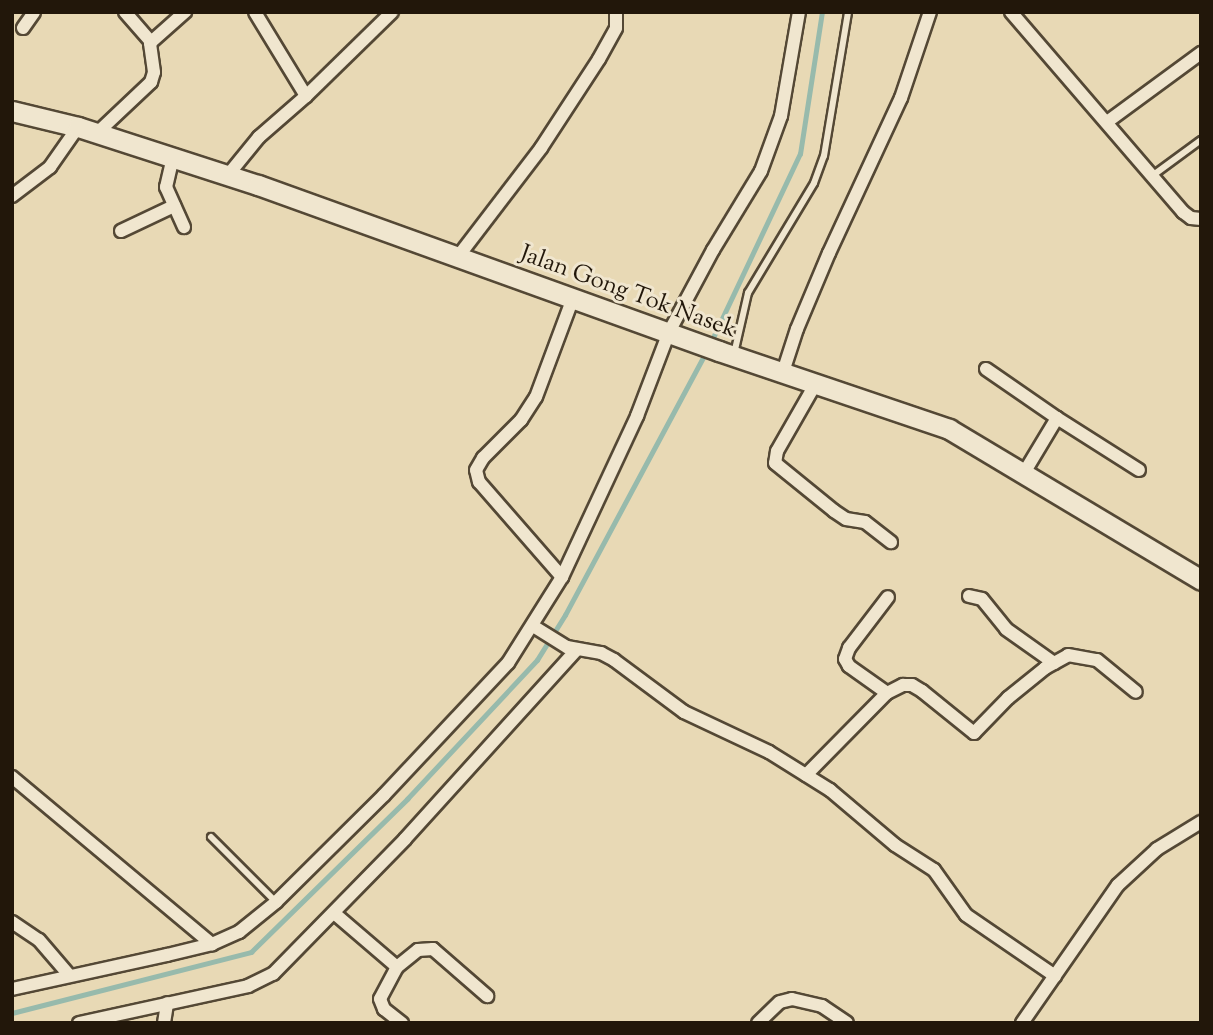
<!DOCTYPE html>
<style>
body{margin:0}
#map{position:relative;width:1213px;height:1035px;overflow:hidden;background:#e8d9b5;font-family:"Sorts Mill Goudy",serif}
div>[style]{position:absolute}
.stream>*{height:4.5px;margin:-2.25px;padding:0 2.25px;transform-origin:2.25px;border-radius:2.25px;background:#97baac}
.roads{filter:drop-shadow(2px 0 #544835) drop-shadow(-2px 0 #544835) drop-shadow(0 2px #544835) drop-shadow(0 -2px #544835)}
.service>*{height:6px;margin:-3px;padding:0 3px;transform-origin:3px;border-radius:3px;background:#f0e6cf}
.minor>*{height:12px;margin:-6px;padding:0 6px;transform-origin:6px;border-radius:6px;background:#f0e6cf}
.secondary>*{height:19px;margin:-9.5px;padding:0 9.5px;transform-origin:9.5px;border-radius:9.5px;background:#f0e6cf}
span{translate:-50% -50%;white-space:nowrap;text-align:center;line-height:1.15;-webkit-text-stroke:6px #f0e6cf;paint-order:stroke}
.street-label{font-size:24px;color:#22170a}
.frame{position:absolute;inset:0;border:14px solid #22170a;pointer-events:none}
</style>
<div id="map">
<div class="stream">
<div style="left:710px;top:344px;width:210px;rotate:-64.7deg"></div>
<div style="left:800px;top:154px;width:144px;rotate:-81.2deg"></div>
<div style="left:12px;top:1013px;width:247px;rotate:-14.3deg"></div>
<div style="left:251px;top:952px;width:219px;rotate:-44.4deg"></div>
<div style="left:407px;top:799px;width:190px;rotate:-46.9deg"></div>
<div style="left:537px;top:660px;width:53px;rotate:-58.1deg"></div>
<div style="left:565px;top:615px;width:298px;rotate:-61.8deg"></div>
</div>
<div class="roads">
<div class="service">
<div style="left:1152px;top:176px;width:61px;rotate:-36.3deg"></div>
<div style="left:734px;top:354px;width:63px;rotate:-77.1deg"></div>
<div style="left:748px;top:293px;width:128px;rotate:-59deg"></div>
<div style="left:814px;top:183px;width:29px;rotate:-70deg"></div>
<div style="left:824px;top:156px;width:146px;rotate:-80.5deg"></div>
<div style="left:211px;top:837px;width:92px;rotate:45deg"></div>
</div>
<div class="minor">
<div style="left:125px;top:12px;width:40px;rotate:49deg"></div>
<div style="left:1011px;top:12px;width:264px;rotate:49.3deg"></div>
<div style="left:1183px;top:212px;width:10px;rotate:37deg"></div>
<div style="left:1191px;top:218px;width:10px;rotate:6deg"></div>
<div style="left:23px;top:28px;width:19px;rotate:-55deg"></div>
<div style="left:306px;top:96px;width:120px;rotate:-44.3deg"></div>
<div style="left:1107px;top:122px;width:117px;rotate:-36.3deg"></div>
<div style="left:96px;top:134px;width:76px;rotate:-43.4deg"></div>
<div style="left:151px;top:82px;width:10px;rotate:-73deg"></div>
<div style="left:154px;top:72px;width:29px;rotate:-98deg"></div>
<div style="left:150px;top:43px;width:47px;rotate:-41.5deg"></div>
<div style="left:173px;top:157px;width:31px;rotate:103deg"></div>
<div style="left:166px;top:187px;width:44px;rotate:65.8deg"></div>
<div style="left:228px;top:175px;width:49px;rotate:-50.8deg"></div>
<div style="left:259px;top:137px;width:62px;rotate:-41.1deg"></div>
<div style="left:306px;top:96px;width:98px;rotate:-121.3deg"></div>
<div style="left:12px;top:196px;width:48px;rotate:-37.3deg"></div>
<div style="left:50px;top:167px;width:49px;rotate:-55deg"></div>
<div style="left:121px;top:231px;width:59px;rotate:-25.3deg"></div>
<div style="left:457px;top:258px;width:138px;rotate:-52.6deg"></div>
<div style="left:541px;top:148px;width:106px;rotate:-56.9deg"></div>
<div style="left:599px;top:59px;width:35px;rotate:-61deg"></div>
<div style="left:616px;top:28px;width:16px;rotate:-90deg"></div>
<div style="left:986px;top:369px;width:86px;rotate:34.6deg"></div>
<div style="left:1057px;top:418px;width:64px;rotate:121deg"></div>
<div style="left:783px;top:372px;width:45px;rotate:-72deg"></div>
<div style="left:797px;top:329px;width:82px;rotate:-67.2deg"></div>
<div style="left:829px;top:253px;width:171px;rotate:-65.1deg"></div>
<div style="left:901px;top:98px;width:91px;rotate:-71.4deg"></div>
<div style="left:816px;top:383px;width:78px;rotate:119.8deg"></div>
<div style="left:777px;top:451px;width:12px;rotate:99deg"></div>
<div style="left:775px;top:463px;width:76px;rotate:39.1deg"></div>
<div style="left:834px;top:511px;width:14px;rotate:34deg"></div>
<div style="left:846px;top:519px;width:19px;rotate:9deg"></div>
<div style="left:865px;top:522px;width:33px;rotate:38deg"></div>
<div style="left:1057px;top:418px;width:97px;rotate:32.4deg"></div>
<div style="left:562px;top:577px;width:126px;rotate:-131.1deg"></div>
<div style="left:479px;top:482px;width:12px;rotate:-104deg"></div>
<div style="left:476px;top:470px;width:14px;rotate:-60deg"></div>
<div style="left:483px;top:458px;width:54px;rotate:-45deg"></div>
<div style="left:521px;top:420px;width:27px;rotate:-57deg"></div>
<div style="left:536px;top:397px;width:106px;rotate:-69.5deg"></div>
<div style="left:969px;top:596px;width:13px;rotate:13deg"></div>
<div style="left:982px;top:599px;width:38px;rotate:51deg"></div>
<div style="left:1006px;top:629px;width:59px;rotate:35.3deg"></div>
<div style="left:533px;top:626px;width:40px;rotate:32deg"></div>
<div style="left:567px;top:647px;width:35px;rotate:10deg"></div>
<div style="left:601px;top:653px;width:15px;rotate:28deg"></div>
<div style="left:614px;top:660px;width:87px;rotate:36.6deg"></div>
<div style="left:684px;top:712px;width:94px;rotate:25.2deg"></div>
<div style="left:769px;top:752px;width:72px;rotate:31.9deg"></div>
<div style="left:830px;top:790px;width:85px;rotate:40.2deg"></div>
<div style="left:895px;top:845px;width:46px;rotate:32.7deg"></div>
<div style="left:934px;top:870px;width:55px;rotate:54.6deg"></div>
<div style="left:966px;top:915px;width:108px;rotate:34.4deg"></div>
<div style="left:887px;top:693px;width:47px;rotate:-144.6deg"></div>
<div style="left:849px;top:666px;width:8px;rotate:-120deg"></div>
<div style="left:845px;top:659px;width:12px;rotate:-70deg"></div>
<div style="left:849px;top:648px;width:64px;rotate:-52.6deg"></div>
<div style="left:806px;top:775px;width:115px;rotate:-45.4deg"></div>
<div style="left:887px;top:693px;width:18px;rotate:-27deg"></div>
<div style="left:903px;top:685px;width:9px"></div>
<div style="left:912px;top:685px;width:12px;rotate:31deg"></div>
<div style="left:922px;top:691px;width:67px;rotate:38.9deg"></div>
<div style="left:974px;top:733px;width:49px;rotate:-45.8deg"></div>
<div style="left:1008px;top:698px;width:48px;rotate:-39deg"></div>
<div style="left:1045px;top:668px;width:26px;rotate:-29deg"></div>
<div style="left:1068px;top:655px;width:29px;rotate:10deg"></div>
<div style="left:1097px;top:660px;width:50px;rotate:39.4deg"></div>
<div style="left:12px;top:777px;width:261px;rotate:39.9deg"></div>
<div style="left:334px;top:913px;width:83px;rotate:40.6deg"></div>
<div style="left:397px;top:967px;width:27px;rotate:-39deg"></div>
<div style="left:418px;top:950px;width:15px;rotate:-4deg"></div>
<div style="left:433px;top:949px;width:72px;rotate:41deg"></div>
<div style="left:12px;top:922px;width:32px;rotate:34deg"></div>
<div style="left:39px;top:940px;width:46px;rotate:49.4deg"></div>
<div style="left:397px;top:967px;width:36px;rotate:118deg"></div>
<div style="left:380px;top:999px;width:11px;rotate:68deg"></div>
<div style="left:384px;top:1009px;width:23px;rotate:38deg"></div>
<div style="left:12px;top:989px;width:159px;rotate:-12.4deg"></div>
<div style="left:167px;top:955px;width:46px;rotate:-13.7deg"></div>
<div style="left:212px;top:944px;width:30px;rotate:-24deg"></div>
<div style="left:239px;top:932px;width:48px;rotate:-39deg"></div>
<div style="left:276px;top:902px;width:152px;rotate:-44.7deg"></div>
<div style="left:384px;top:795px;width:181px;rotate:-46.8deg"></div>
<div style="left:508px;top:663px;width:102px;rotate:-57.9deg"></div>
<div style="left:562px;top:577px;width:178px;rotate:-65deg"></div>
<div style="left:637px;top:416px;width:90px;rotate:-69.1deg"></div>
<div style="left:669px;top:332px;width:93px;rotate:-61.8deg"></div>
<div style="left:713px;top:250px;width:92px;rotate:-58.7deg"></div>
<div style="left:761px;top:171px;width:59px;rotate:-70deg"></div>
<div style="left:781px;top:116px;width:106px;rotate:-80.2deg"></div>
<div style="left:79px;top:1023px;width:173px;rotate:-12.3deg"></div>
<div style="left:248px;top:986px;width:28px;rotate:-26deg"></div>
<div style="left:273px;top:974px;width:189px;rotate:-45.6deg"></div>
<div style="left:405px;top:839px;width:256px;rotate:-47.8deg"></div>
<div style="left:164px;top:1023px;width:20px;rotate:-81deg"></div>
<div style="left:758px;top:1023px;width:30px;rotate:-44deg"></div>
<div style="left:780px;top:1002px;width:12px;rotate:-14deg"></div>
<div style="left:792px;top:999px;width:31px;rotate:13deg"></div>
<div style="left:822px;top:1006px;width:30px;rotate:34deg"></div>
<div style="left:1022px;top:1023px;width:168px;rotate:-55.2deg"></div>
<div style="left:1118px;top:885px;width:53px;rotate:-42.7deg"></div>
<div style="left:1157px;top:849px;width:52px;rotate:-31.5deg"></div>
</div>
<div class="secondary">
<div style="left:12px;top:111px;width:68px;rotate:13.6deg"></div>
<div style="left:78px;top:127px;width:189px;rotate:17.9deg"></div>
<div style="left:258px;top:185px;width:490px;rotate:19.8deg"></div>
<div style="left:719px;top:351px;width:243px;rotate:18.7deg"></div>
<div style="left:949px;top:429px;width:294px;rotate:30.9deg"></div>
</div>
</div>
<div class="street-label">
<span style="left:628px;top:293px;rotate:20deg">Jalan Gong Tok Nasek</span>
</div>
<div class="frame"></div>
</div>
